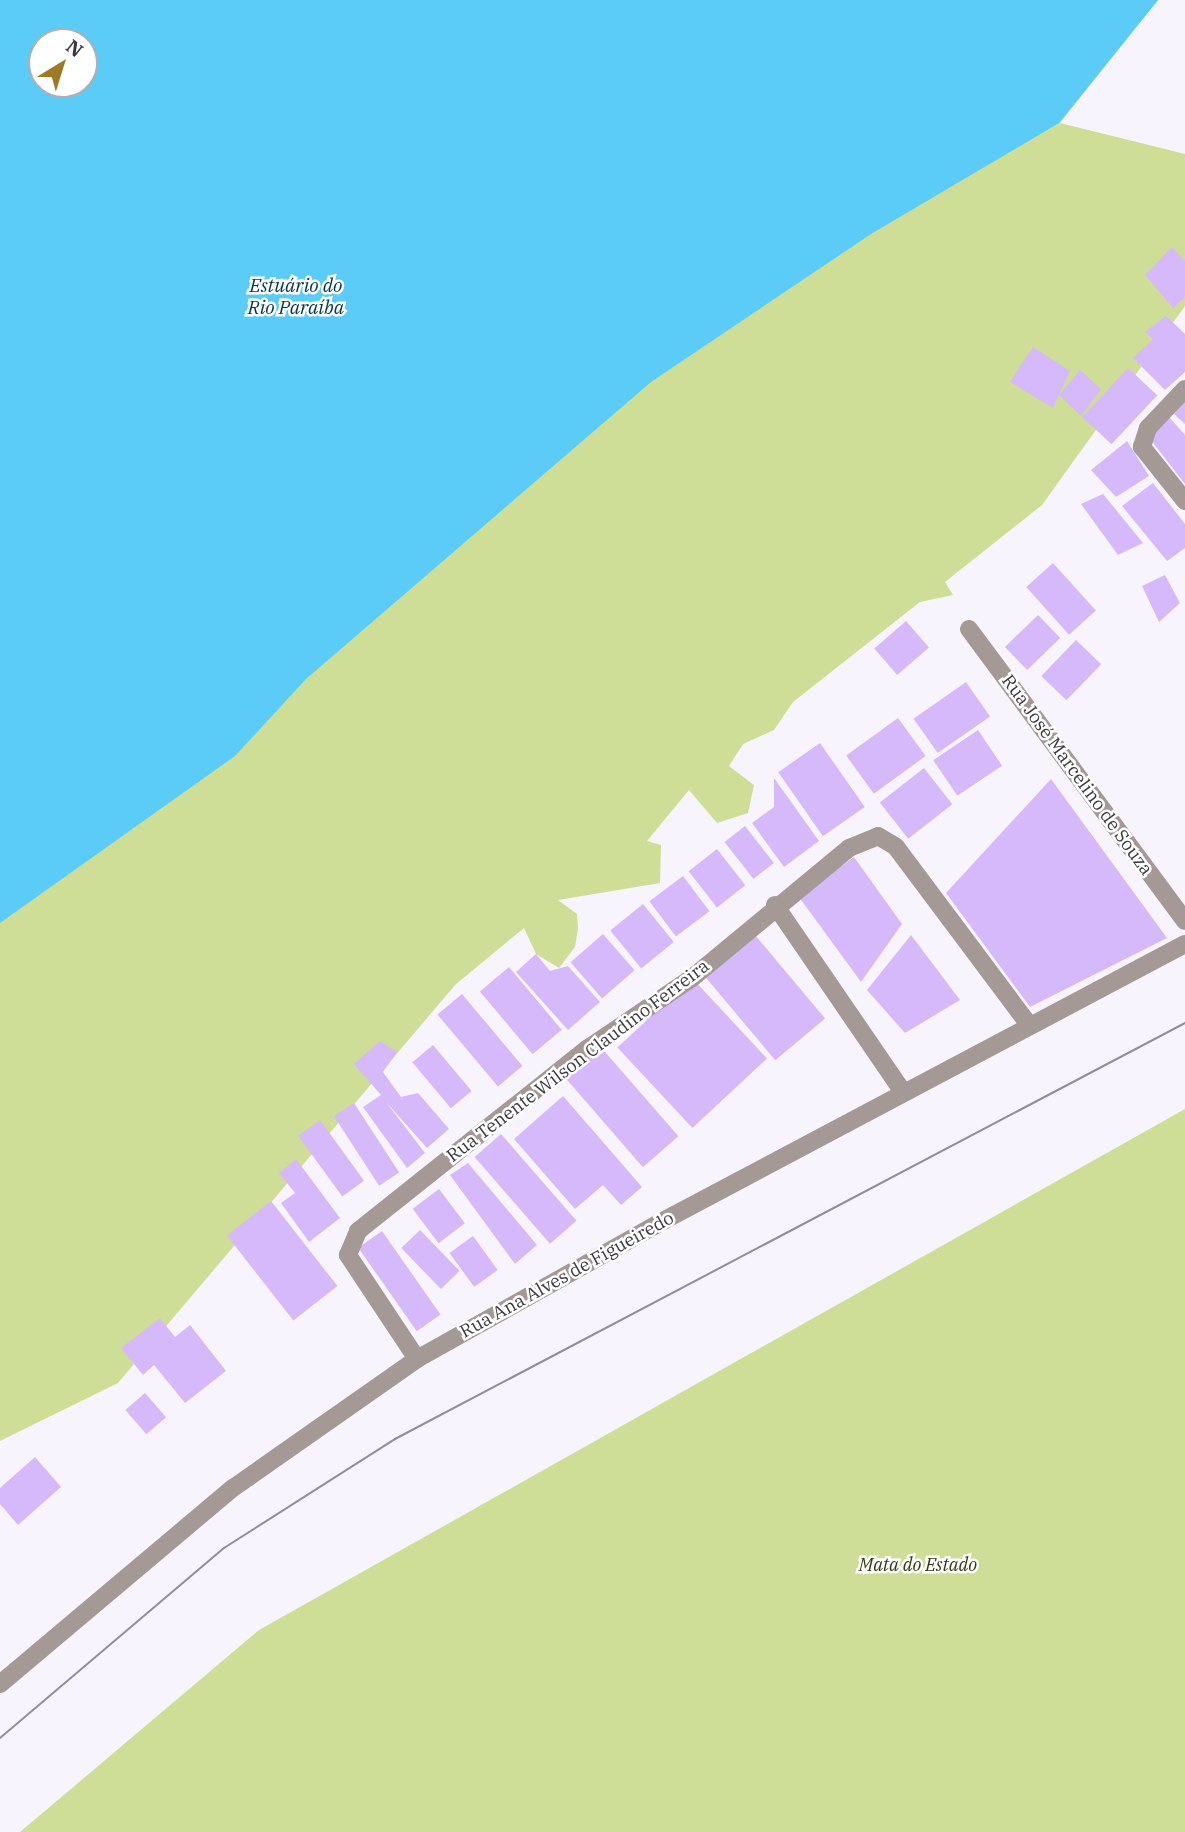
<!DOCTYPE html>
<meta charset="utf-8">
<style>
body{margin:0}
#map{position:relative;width:1185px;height:1832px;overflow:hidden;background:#f7f4fd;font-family:"IBM Plex Serif",serif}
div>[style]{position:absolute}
.green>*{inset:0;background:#cede96}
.water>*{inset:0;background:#5bcbf8}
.building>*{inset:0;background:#d5b9fb;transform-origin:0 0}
.minor>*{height:18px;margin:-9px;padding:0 9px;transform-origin:9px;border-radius:9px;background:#a49995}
.tram>*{height:2px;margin:-1px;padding:0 1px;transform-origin:1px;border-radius:1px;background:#918e97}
span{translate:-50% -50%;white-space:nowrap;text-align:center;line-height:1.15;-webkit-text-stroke:5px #fff;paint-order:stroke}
.street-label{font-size:18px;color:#3b3841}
.park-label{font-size:18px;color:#323912;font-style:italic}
.water-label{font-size:19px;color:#03384a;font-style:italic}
.north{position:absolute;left:28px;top:28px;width:70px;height:70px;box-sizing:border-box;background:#fff;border:2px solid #b1afb3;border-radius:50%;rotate:38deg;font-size:19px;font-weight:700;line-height:28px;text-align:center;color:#3b3841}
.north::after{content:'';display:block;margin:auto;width:24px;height:32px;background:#a07926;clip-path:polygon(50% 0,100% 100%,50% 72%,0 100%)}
</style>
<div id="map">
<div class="green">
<div style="clip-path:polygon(212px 0,1158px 0,1060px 123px,1185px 154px,1185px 306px,1042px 505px,945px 582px,953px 595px,920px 602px,793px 702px,774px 730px,743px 744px,729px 766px,754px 785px,748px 813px,717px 823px,689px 790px,647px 841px,661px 845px,660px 883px,558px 900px,577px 914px,578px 929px,575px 947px,559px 968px,536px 954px,524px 928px,455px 985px,118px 1383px,0 1441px,0 182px)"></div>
<div style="clip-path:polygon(1185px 1109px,1185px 1832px,20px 1832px,259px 1630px)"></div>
</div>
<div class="water">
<div style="clip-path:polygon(evenodd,0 0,1158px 0,1059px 123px,871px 234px,651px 382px,306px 679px,235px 756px,0 923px,0 0,42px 42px,84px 42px,84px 84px,42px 84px,42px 42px)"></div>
</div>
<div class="building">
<div style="clip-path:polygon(1172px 247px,1185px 261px,1185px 297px,1173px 308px,1145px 275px)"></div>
<div style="clip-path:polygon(1166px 316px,1185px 334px,1185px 372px,1165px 390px,1133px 358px,1153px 339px,1145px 332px)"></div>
<div style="clip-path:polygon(1033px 347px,1070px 371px,1053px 408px,1010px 382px)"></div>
<div style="left:1128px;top:368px;width:40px;height:67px;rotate:43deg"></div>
<div style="clip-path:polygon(1080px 370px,1101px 389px,1081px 416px,1059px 395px)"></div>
<div style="clip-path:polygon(1185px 401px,1185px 424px,1174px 414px)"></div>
<div style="clip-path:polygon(1169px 417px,1185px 435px,1185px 484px,1150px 439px)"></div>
<div style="clip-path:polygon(1127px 441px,1149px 476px,1116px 497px,1091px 470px)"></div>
<div style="clip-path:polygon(1153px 483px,1185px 524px,1185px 548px,1167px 561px,1122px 506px)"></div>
<div style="clip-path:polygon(1103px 494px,1143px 543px,1118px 555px,1081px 504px)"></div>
<div style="left:1053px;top:563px;width:64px;height:36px;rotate:48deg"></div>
<div style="clip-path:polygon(1165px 575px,1180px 603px,1159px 622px,1142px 586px)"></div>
<div style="left:1038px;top:615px;width:32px;height:46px;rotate:46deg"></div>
<div style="left:906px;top:621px;width:35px;height:42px;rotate:49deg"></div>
<div style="left:1076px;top:640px;width:35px;height:50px;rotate:44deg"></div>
<div style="left:966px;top:682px;width:42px;height:64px;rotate:55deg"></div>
<div style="left:898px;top:718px;width:47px;height:64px;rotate:54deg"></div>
<div style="left:978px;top:730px;width:43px;height:54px;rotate:56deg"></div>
<div style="left:820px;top:743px;width:78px;height:51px;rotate:55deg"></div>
<div style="left:924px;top:768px;width:46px;height:56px;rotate:52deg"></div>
<div style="clip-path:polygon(774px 778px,819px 841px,784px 867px,752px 823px,774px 807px)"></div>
<div style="clip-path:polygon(1051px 779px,1167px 938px,1030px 1007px,946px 893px)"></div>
<div style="left:745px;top:826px;width:47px;height:26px;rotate:52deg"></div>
<div style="left:717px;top:849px;width:46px;height:36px;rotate:52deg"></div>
<div style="clip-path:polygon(854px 857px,902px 924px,861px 982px,799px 897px)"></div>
<div style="left:683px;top:876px;width:44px;height:42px;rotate:53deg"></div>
<div style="left:643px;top:904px;width:49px;height:42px;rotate:51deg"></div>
<div style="left:603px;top:934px;width:48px;height:43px;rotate:49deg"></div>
<div style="left:755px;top:935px;width:109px;height:65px;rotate:50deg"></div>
<div style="clip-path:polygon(911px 935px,960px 1000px,905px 1033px,867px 990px)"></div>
<div style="clip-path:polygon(536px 954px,550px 971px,568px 966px,600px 1002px,568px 1030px,516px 972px)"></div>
<div style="left:509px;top:967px;width:82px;height:38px;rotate:50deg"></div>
<div style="left:692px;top:978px;width:110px;height:102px;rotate:47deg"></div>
<div style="left:462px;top:994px;width:94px;height:32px;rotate:50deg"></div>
<div style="clip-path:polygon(380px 1041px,397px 1052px,383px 1072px,401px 1097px,418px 1093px,449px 1129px,427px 1148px,386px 1102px,425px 1153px,407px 1168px,363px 1107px,381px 1095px,354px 1064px)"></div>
<div style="left:433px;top:1045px;width:60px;height:27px;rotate:50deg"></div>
<div style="left:599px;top:1045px;width:121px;height:47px;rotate:49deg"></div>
<div style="clip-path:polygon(563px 1096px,642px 1187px,621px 1205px,603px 1185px,575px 1209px,514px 1139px)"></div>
<div style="left:354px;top:1103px;width:83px;height:24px;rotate:57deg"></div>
<div style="left:320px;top:1120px;width:75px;height:27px;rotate:54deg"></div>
<div style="left:501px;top:1134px;width:115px;height:35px;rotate:49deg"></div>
<div style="clip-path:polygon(296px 1159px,340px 1218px,309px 1242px,281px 1203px,295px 1193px,279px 1173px)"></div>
<div style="clip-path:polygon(468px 1163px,537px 1245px,515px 1264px,450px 1175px)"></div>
<div style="left:439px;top:1189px;width:43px;height:33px;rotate:53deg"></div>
<div style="left:271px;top:1201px;width:108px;height:56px;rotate:52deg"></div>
<div style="left:420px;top:1230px;width:57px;height:26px;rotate:46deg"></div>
<div style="left:382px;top:1231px;width:102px;height:29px;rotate:55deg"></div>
<div style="left:473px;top:1236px;width:42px;height:29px;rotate:54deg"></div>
<div style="clip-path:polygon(160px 1318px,175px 1337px,190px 1325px,226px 1371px,185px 1403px,154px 1365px,143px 1375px,121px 1348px)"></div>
<div style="left:145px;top:1393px;width:32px;height:26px;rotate:49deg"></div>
<div style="clip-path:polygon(35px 1457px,61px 1487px,18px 1525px,0 1504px,0 1488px)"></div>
</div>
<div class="minor">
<div style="left:1185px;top:389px;width:54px;rotate:133.5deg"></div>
<div style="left:1148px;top:428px;width:20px;rotate:108deg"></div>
<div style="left:1142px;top:447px;width:69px;rotate:51.5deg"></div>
<div style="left:969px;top:629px;width:363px;rotate:53.5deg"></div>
<div style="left:775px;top:905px;width:227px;rotate:55.6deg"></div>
<div style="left:417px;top:1359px;width:125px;rotate:-123.6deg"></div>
<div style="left:348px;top:1255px;width:26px;rotate:-67deg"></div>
<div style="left:358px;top:1231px;width:293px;rotate:-38.5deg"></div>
<div style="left:587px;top:1049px;width:127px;rotate:-34.1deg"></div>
<div style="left:692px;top:978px;width:204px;rotate:-39.6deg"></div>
<div style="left:849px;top:848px;width:31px;rotate:-22deg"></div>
<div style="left:878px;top:836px;width:21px;rotate:31deg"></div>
<div style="left:896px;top:847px;width:222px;rotate:53.2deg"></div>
<div style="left:0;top:1684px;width:304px;rotate:-40.1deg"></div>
<div style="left:233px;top:1488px;width:225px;rotate:-35deg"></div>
<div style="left:417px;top:1359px;width:280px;rotate:-29.3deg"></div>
<div style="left:661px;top:1222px;width:593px;rotate:-27.95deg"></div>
</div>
<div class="tram">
<div style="left:0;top:1738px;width:294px;rotate:-40.3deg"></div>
<div style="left:224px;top:1548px;width:203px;rotate:-32.5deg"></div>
<div style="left:395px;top:1439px;width:893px;rotate:-27.77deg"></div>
</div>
<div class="street-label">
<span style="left:1077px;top:775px;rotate:54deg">Rua José Marcelino de Souza</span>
<span style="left:578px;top:1061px;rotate:-37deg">Rua Tenente Wilson Claudino Ferreira</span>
<span style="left:567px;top:1275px;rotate:-29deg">Rua Ana Alves de Figueiredo</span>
</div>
<div class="park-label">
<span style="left:918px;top:1565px">Mata do Estado</span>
</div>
<div class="water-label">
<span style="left:296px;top:297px">Estuário do<br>Rio Paraíba</span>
</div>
<div class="north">N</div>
</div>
